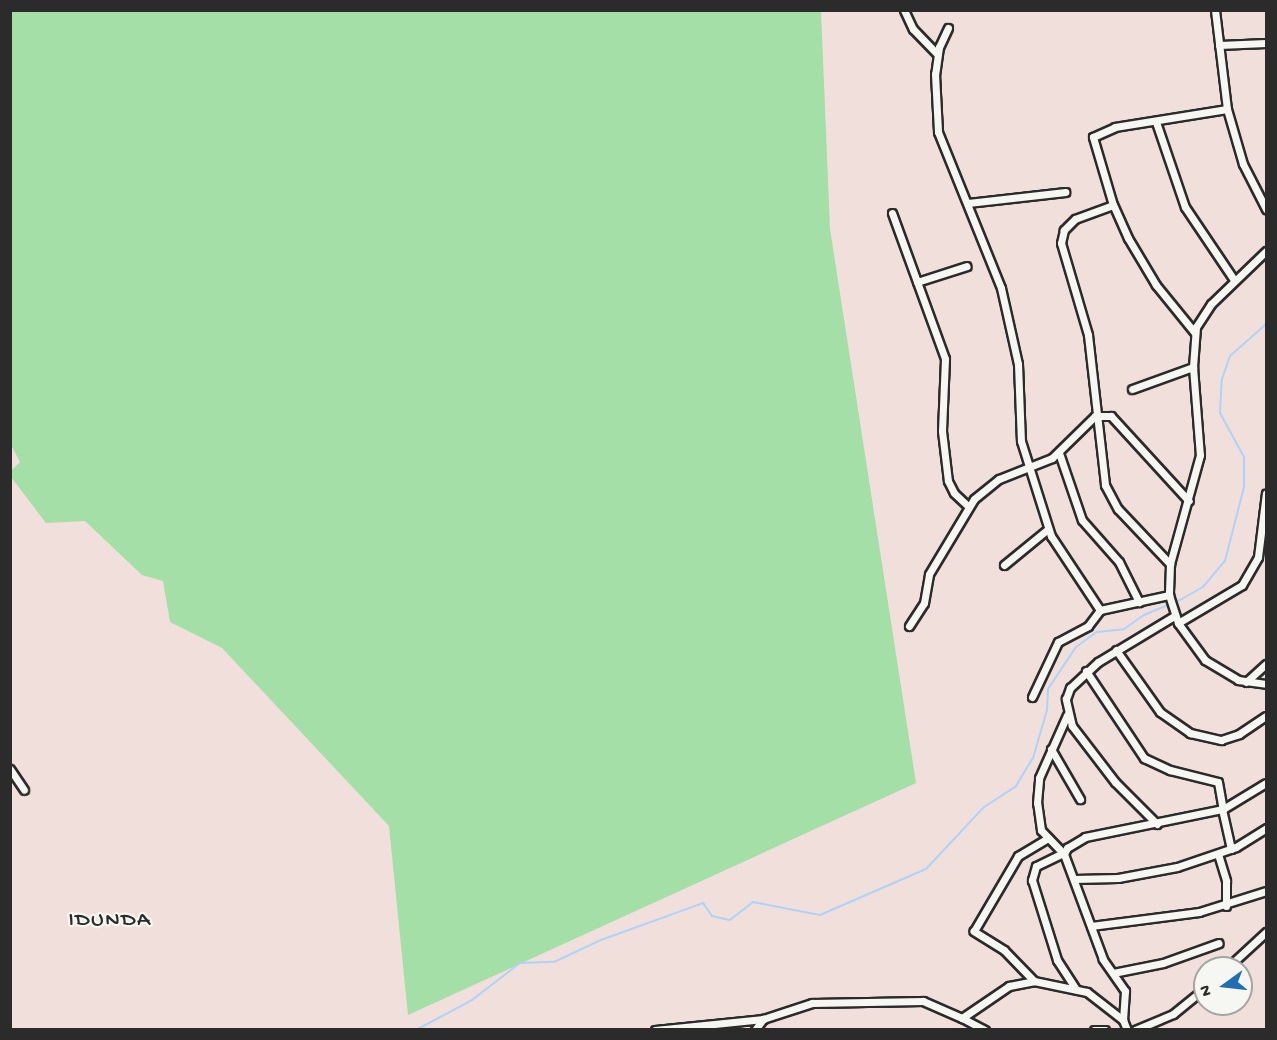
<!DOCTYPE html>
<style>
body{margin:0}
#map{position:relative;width:1277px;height:1040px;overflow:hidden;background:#f1dfdb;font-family:"Gochi Hand",sans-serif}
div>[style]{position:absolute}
.green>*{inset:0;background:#a3dfa6}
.stream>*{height:2px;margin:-1px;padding:0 1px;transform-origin:1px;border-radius:1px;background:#afd3f8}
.roads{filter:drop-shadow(2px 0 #2b2b2b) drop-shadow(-2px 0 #2b2b2b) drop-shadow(0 2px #2b2b2b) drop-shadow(0 -2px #2b2b2b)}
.minor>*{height:7px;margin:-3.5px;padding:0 3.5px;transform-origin:3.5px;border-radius:3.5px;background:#f6f6f2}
span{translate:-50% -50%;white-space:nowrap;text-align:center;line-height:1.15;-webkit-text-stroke:4.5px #f6f6f2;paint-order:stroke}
.quarter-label{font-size:22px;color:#2b2b2b;letter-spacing:1.5px}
.frame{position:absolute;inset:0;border:12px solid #2b2b2b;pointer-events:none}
.north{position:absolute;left:1193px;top:956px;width:60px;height:60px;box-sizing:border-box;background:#f6f6f2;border:2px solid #a5a5a2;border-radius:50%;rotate:255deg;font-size:16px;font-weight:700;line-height:24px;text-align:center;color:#2b2b2b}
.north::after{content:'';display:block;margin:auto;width:21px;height:27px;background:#1f6fb2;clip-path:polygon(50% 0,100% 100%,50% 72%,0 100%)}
</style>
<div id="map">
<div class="green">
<div style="clip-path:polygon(11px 10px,821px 11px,830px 229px,916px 783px,408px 1015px,389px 826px,222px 648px,170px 622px,163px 581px,142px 575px,85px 521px,46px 523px,11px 477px,11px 471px,20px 462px,10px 443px)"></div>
</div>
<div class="stream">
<div style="left:416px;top:1030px;width:64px;rotate:-28.2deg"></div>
<div style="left:472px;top:1000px;width:61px;rotate:-37.6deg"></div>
<div style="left:520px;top:963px;width:34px;rotate:-2deg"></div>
<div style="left:554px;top:962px;width:52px;rotate:-25.1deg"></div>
<div style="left:601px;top:940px;width:109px;rotate:-19.9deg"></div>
<div style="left:703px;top:903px;width:16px;rotate:55deg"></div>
<div style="left:712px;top:916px;width:18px;rotate:13deg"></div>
<div style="left:730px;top:920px;width:29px;rotate:-38deg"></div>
<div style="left:753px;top:902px;width:68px;rotate:11deg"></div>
<div style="left:820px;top:915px;width:116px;rotate:-23.5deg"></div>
<div style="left:926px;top:869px;width:85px;rotate:-46.9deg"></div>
<div style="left:984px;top:807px;width:38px;rotate:-33deg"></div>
<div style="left:1016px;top:786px;width:33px;rotate:-59deg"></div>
<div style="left:1033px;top:758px;width:50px;rotate:-73.7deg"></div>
<div style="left:1047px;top:710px;width:21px;rotate:-87deg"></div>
<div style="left:1048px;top:689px;width:50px;rotate:-56.3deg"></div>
<div style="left:1076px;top:647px;width:26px;rotate:-36deg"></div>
<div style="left:1097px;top:632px;width:27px;rotate:-6deg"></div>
<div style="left:1124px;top:629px;width:24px;rotate:-35deg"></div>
<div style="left:1144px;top:615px;width:41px;rotate:-22.8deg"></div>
<div style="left:1182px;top:599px;width:24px;rotate:-30deg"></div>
<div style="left:1203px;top:587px;width:34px;rotate:-50deg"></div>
<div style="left:1225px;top:561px;width:76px;rotate:-75.6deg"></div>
<div style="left:1244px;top:487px;width:30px;rotate:-90deg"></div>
<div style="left:1244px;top:457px;width:50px;rotate:-118.6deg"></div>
<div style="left:1220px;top:413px;width:34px;rotate:-87deg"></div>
<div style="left:1222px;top:379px;width:24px;rotate:-71deg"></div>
<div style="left:1230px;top:356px;width:48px;rotate:-41.6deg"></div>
</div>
<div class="roads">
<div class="minor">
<div style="left:904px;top:10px;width:21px;rotate:65deg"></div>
<div style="left:913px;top:29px;width:35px;rotate:46deg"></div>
<div style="left:1215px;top:10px;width:100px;rotate:83.1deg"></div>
<div style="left:1227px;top:109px;width:57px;rotate:73.8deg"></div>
<div style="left:1243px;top:164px;width:51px;rotate:62.9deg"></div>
<div style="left:948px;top:28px;width:21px;rotate:115deg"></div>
<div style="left:939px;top:47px;width:27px;rotate:98deg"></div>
<div style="left:935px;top:74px;width:58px;rotate:87deg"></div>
<div style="left:938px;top:132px;width:168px;rotate:68deg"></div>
<div style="left:1001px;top:288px;width:78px;rotate:77.4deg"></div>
<div style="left:1018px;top:364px;width:77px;rotate:87.8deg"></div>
<div style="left:1021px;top:441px;width:100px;rotate:72.5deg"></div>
<div style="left:1051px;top:536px;width:89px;rotate:56.5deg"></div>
<div style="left:1100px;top:610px;width:71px;rotate:-12.3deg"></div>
<div style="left:1219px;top:45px;width:47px;rotate:-2.4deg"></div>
<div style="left:1156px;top:122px;width:90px;rotate:71.2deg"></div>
<div style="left:1185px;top:207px;width:88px;rotate:56.1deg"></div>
<div style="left:968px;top:203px;width:98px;rotate:-6.5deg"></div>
<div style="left:1113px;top:205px;width:40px;rotate:159.8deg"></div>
<div style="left:1075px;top:219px;width:16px;rotate:135deg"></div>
<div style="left:1064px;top:230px;width:13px;rotate:103deg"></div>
<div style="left:1061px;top:243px;width:96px;rotate:73.6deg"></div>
<div style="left:1088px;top:335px;width:151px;rotate:83.5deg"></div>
<div style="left:1105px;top:485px;width:27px;rotate:62deg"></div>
<div style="left:1118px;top:509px;width:76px;rotate:46.6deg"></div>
<div style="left:892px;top:213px;width:155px;rotate:70deg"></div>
<div style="left:945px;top:359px;width:72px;rotate:92.4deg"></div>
<div style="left:942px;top:431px;width:50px;rotate:83.2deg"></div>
<div style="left:948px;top:481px;width:13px;rotate:63deg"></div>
<div style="left:954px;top:493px;width:19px;rotate:43deg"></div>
<div style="left:1266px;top:251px;width:76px;rotate:136.1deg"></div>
<div style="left:1211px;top:304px;width:27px;rotate:123deg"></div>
<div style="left:1196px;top:327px;width:40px;rotate:94.3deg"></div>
<div style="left:1193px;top:367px;width:88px;rotate:85.5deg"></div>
<div style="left:1200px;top:455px;width:113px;rotate:105.4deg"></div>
<div style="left:1170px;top:564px;width:31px;rotate:92deg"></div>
<div style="left:1169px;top:595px;width:29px;rotate:72deg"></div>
<div style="left:1178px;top:623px;width:46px;rotate:53.9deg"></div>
<div style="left:1205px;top:660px;width:39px;rotate:31deg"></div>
<div style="left:1238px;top:680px;width:28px;rotate:8deg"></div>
<div style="left:917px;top:282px;width:52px;rotate:-17.7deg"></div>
<div style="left:1195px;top:333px;width:62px;rotate:-129.1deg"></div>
<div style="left:1156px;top:285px;width:55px;rotate:-120.8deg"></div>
<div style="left:1128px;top:238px;width:36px;rotate:-114deg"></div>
<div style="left:1113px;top:205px;width:71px;rotate:-106.4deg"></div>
<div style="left:1093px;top:137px;width:24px;rotate:-24deg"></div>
<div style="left:1115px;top:127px;width:113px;rotate:-9.1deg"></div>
<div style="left:1132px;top:389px;width:65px;rotate:-19.8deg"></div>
<div style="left:1059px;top:453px;width:71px;rotate:71.1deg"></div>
<div style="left:1082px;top:520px;width:56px;rotate:48.6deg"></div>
<div style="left:1119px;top:562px;width:45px;rotate:63.4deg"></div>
<div style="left:1004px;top:565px;width:57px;rotate:-39.3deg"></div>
<div style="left:1178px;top:623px;width:74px;rotate:-30.7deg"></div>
<div style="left:1242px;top:585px;width:32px;rotate:-60deg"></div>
<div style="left:1258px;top:557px;width:64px;rotate:-82.9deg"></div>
<div style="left:909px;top:626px;width:27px;rotate:-57deg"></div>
<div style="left:924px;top:603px;width:29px;rotate:-80deg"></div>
<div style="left:929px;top:574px;width:87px;rotate:-59deg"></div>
<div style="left:974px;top:499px;width:32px;rotate:-39deg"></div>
<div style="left:999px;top:479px;width:57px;rotate:-21.6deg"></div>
<div style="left:1052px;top:458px;width:60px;rotate:-44.3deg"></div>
<div style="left:1095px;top:416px;width:16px"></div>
<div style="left:1111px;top:416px;width:115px;rotate:47.5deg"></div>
<div style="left:1116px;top:650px;width:76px;rotate:54.6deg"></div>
<div style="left:1160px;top:712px;width:37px;rotate:35deg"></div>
<div style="left:1190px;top:733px;width:32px;rotate:13deg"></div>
<div style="left:1221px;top:740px;width:19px;rotate:-18deg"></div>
<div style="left:1239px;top:734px;width:32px;rotate:-34deg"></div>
<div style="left:1086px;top:671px;width:105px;rotate:56.3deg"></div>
<div style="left:1144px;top:758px;width:29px;rotate:25deg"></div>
<div style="left:1170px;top:770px;width:49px;rotate:14deg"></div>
<div style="left:1218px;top:782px;width:27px;rotate:80deg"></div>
<div style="left:1246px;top:682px;width:27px;rotate:-42deg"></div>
<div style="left:1032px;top:697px;width:61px;rotate:-64.7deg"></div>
<div style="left:1058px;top:642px;width:34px;rotate:-28deg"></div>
<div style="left:1088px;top:626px;width:20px;rotate:-53deg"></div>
<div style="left:1051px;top:749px;width:58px;rotate:59.9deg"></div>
<div style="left:10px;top:769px;width:25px;rotate:56deg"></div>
<div style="left:1222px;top:809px;width:41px;rotate:77.3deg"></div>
<div style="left:1157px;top:824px;width:59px;rotate:-135deg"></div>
<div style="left:1115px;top:782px;width:71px;rotate:-127.5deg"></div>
<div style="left:1072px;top:726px;width:28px;rotate:-103deg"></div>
<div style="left:1066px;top:699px;width:12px;rotate:-70deg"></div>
<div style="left:1070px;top:688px;width:38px;rotate:-43deg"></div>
<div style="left:1098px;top:662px;width:89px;rotate:-31.2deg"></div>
<div style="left:1063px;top:853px;width:30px;rotate:154deg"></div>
<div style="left:1036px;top:866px;width:15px;rotate:106deg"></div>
<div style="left:1032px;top:880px;width:84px;rotate:72.6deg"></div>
<div style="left:1057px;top:960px;width:35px;rotate:57deg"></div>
<div style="left:1064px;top:854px;width:33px;rotate:-134deg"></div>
<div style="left:1041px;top:830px;width:27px;rotate:-98deg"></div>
<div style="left:1037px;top:803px;width:25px;rotate:-85deg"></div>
<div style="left:1039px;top:778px;width:69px;rotate:-66deg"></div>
<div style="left:1218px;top:854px;width:28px;rotate:73deg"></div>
<div style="left:1226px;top:881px;width:25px;rotate:90deg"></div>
<div style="left:1074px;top:879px;width:44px;rotate:-1.3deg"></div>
<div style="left:1118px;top:878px;width:60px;rotate:-10.6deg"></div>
<div style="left:1177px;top:867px;width:62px;rotate:-18.7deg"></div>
<div style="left:1236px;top:847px;width:36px;rotate:-32deg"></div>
<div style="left:1091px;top:926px;width:109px;rotate:-7.4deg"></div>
<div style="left:1199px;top:912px;width:70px;rotate:-17.4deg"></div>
<div style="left:1227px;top:968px;width:53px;rotate:-42.7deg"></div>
<div style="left:1113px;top:973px;width:51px;rotate:-11.3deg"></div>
<div style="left:1163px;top:963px;width:59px;rotate:-19.7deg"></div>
<div style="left:1034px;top:981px;width:43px;rotate:-134.1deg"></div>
<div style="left:1004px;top:950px;width:36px;rotate:-148deg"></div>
<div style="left:974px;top:931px;width:87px;rotate:-59.6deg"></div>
<div style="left:1018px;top:856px;width:35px;rotate:-31deg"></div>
<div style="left:962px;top:1018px;width:26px;rotate:28deg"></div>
<div style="left:1123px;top:1020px;width:29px;rotate:-86deg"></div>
<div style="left:1125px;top:991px;width:39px;rotate:-125deg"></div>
<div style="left:1103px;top:959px;width:112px;rotate:-110.4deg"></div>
<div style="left:1064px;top:854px;width:7px;rotate:-63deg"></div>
<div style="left:1067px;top:848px;width:21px;rotate:-31deg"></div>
<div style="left:1085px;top:837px;width:141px;rotate:-11.5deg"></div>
<div style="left:1223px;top:809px;width:50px;rotate:-31.2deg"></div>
<div style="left:655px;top:1030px;width:109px;rotate:-5.8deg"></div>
<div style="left:755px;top:1030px;width:14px;rotate:-54deg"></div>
<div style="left:763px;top:1019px;width:52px;rotate:-18.1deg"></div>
<div style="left:812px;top:1003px;width:111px;rotate:-1deg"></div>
<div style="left:923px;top:1001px;width:43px;rotate:23.6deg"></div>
<div style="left:962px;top:1018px;width:57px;rotate:-34.2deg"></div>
<div style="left:1009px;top:986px;width:25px;rotate:-11deg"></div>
<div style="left:1034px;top:981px;width:54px;rotate:11.7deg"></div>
<div style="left:1087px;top:992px;width:46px;rotate:37.9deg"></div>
<div style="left:1123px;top:1020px;width:11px;rotate:68deg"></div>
<div style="left:1094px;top:1030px;width:11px"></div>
<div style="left:1135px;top:1030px;width:41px;rotate:-22.8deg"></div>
<div style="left:1173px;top:1014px;width:41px;rotate:-39.1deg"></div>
</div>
</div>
<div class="quarter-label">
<span style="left:110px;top:922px">IDUNDA</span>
</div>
<div class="frame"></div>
<div class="north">N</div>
</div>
